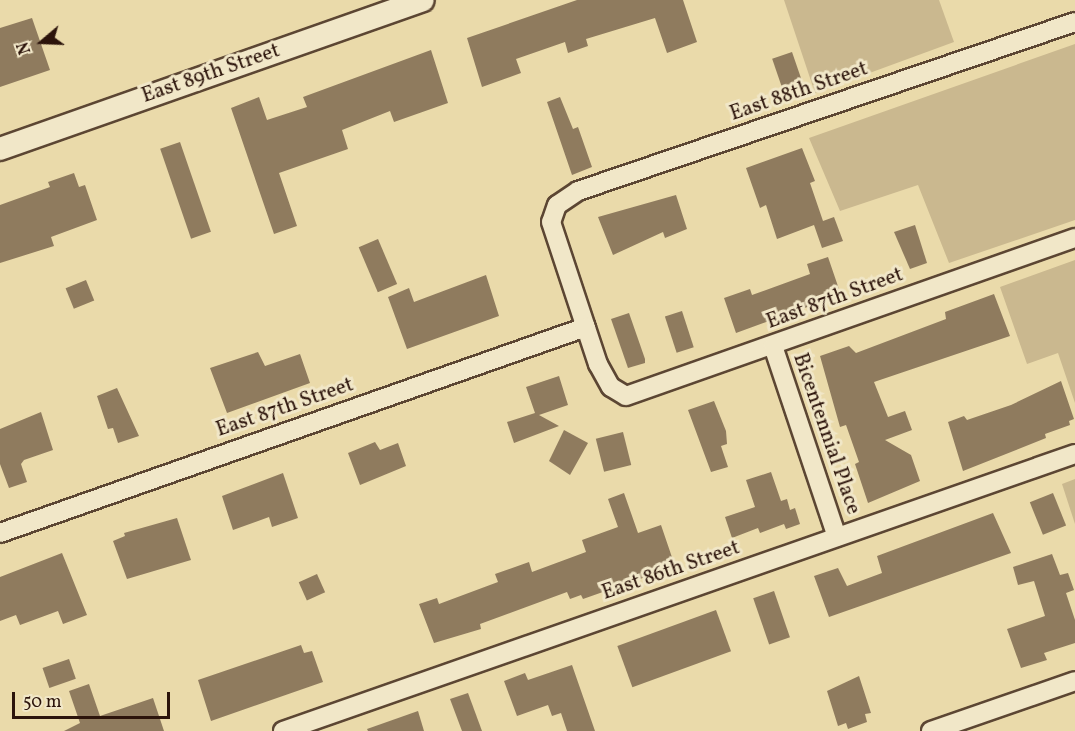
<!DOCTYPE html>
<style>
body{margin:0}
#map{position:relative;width:1075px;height:731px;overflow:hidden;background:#eadaaa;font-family:Vollkorn,serif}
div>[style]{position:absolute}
.green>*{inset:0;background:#cab88f}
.building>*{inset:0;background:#8f7b5e;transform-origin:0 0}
.roads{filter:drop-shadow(2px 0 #5c4633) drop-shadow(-2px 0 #5c4633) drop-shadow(0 2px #5c4633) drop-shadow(0 -2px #5c4633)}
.minor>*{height:18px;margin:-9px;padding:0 9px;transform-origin:9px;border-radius:9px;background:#f1e7c8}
.tertiary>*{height:22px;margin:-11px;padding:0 11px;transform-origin:11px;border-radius:11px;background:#f1e7c8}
span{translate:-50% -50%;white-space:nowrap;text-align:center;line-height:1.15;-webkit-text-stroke:6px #f1e7c8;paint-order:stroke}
.street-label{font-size:21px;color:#2c140b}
.north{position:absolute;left:12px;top:12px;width:60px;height:60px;-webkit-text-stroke:4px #f1e7c8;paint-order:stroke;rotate:251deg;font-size:16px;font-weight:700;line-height:24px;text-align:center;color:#2c140b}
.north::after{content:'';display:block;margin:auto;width:21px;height:27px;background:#2c140b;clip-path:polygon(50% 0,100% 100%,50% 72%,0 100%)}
.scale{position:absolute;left:12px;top:692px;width:158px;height:27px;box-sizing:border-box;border:3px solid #2c140b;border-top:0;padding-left:8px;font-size:18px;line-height:21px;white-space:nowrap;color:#2c140b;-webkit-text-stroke:4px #f1e7c8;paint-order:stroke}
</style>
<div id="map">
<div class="green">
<div style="clip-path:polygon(784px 0,939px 0,954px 42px,815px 93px)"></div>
<div style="clip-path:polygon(1075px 44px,1075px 220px,949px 263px,918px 185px,840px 211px,809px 138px)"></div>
<div style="clip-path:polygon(1075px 260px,1075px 403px,1058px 353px,1027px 364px,1000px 287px)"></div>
<div style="clip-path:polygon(1075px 479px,1075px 524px,1062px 484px)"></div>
</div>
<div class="building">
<div style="clip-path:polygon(577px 0,683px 0,697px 42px,667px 53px,655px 18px,586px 39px,588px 46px,568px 53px,565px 42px,516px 59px,521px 73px,482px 87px,467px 38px)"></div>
<div style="clip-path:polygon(32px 18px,50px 70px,0 87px,0 28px)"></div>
<div style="clip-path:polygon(431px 50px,448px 103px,394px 122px,390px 111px,342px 130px,348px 149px,279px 173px,297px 226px,274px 234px,231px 108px,259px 97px,267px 120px,307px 107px,303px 97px)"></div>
<div style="left:792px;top:52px;width:40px;height:21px;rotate:71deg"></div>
<div style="clip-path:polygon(560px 97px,573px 129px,578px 127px,592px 167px,572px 175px,547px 102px)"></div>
<div style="left:180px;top:142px;width:95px;height:21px;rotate:71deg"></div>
<div style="clip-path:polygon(802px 148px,815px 181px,810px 183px,823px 221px,834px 217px,843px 241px,822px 248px,814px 225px,777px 239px,766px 205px,760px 208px,746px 168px)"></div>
<div style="clip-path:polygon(74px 173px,79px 187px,85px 185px,97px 220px,51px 237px,54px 246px,0 263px,0 205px,50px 187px,48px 182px)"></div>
<div style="clip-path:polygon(676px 195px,687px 229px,665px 238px,663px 232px,613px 255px,598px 217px)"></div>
<div style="clip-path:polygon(915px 225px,927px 263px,910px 269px,894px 232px)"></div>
<div style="left:378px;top:239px;width:49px;height:21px;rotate:67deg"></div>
<div style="clip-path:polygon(828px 257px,841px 295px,736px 333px,724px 298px,750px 289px,752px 295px,810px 274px,807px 264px)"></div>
<div style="clip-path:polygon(486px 275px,499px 316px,407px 349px,388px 297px,409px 288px,414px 302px)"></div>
<div style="left:86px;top:280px;width:22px;height:22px;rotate:68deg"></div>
<div style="clip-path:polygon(994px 294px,1010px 336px,874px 382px,888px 417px,905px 411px,912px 430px,885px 440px,911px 455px,920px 481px,868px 503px,855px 464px,859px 462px,846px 425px,840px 427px,820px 356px,849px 346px,856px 353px,946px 319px,945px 312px)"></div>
<div style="left:682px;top:311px;width:38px;height:18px;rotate:72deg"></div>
<div style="clip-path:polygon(629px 313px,645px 359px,645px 363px,628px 368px,611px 319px)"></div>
<div style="clip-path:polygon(258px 352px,265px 366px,300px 354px,310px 383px,227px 413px,210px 368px)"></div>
<div style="clip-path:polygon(559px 376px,568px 405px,539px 415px,559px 426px,514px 443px,507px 422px,535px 413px,526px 387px)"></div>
<div style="clip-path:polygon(1061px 381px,1074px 419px,1069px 421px,1070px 425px,1045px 434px,1046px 438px,963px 471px,948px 422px,964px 416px,967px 420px,1011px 405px)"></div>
<div style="clip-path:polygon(117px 388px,139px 436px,118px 443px,113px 428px,108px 429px,97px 396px)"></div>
<div style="clip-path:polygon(714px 401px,726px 431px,727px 444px,721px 446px,728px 467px,711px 472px,688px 410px)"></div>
<div style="clip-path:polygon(41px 412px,53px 450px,24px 460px,21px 464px,27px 482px,9px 488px,0 464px,0 429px)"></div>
<div style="clip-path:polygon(564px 430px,588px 443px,570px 475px,549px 461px)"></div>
<div style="left:623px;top:432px;width:34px;height:28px;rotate:76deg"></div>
<div style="clip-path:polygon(375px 442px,380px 450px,398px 443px,406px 466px,360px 485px,348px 453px)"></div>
<div style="clip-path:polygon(771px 472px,781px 501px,787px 499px,790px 510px,795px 508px,800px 524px,786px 529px,784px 524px,760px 533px,758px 528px,732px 538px,725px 517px,755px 507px,746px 480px)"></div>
<div style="clip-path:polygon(283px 473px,298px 518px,272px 527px,269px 517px,233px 530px,222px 496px)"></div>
<div style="clip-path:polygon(624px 493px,638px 533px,661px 525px,677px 572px,656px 579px,654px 574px,583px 599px,581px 595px,570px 599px,567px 592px,480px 624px,481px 629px,434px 643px,419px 604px,437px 598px,439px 604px,498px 582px,495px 574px,529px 562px,532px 572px,586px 552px,582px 540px,618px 527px,608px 499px)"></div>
<div style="left:1053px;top:493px;width:35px;height:25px;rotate:68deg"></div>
<div style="clip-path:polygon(993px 513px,1011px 553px,829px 617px,814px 576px,838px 568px,847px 586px,882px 573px,877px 556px)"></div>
<div style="clip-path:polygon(177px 518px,191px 560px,127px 579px,113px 541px,125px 536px,124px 533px)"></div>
<div style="clip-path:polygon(62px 553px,87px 615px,63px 624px,58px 611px,20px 625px,16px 615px,0 621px,0 577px)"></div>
<div style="clip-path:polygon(1052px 554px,1060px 575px,1068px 573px,1074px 590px,1066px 593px,1075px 620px,1075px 643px,1044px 653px,1047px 660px,1021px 668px,1007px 629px,1045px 616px,1034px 581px,1018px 585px,1013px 567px)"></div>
<div style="left:317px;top:574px;width:20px;height:20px;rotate:66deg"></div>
<div style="left:774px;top:591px;width:49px;height:22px;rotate:71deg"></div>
<div style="left:716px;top:610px;width:44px;height:105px;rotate:70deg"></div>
<div style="clip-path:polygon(301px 645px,304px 653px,312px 651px,323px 682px,211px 721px,198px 680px)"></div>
<div style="left:69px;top:659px;width:21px;height:28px;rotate:71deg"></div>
<div style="clip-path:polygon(572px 665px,595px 731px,567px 731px,561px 713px,552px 716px,548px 705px,517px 716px,504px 681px,525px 673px,528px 680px)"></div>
<div style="clip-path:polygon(859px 676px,871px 713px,865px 714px,867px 722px,848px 729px,846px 723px,838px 726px,827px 691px)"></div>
<div style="clip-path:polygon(89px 684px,100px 716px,153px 698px,164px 731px,64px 731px,80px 723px,69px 691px)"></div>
<div style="clip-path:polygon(468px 693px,482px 731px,462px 731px,450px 699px)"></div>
<div style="clip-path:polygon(418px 711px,424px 731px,368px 731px,367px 729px)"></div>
</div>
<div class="roads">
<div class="minor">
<div style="left:1075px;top:22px;width:525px;rotate:161.22deg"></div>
<div style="left:578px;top:191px;width:25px;rotate:146deg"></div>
<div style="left:557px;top:205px;width:18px;rotate:109deg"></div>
<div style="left:551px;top:222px;width:150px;rotate:71.7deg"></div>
<div style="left:598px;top:364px;width:26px;rotate:61deg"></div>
<div style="left:611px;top:387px;width:17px;rotate:31deg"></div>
<div style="left:626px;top:396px;width:476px;rotate:-19.4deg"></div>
<div style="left:773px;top:346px;width:201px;rotate:71.5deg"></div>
<div style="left:0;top:533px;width:621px;rotate:-19.37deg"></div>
<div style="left:283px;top:731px;width:839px;rotate:-19.28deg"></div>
<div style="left:931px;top:731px;width:152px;rotate:-19.1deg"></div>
</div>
<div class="tertiary">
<div style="left:0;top:149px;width:448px;rotate:-19.4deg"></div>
</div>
</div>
<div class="street-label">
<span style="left:211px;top:74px;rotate:-19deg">East 89th Street</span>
<span style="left:799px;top:92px;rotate:-19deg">East 88th Street</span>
<span style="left:835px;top:299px;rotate:-20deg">East 87th Street</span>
<span style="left:285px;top:408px;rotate:-19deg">East 87th Street</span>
<span style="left:826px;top:434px;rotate:71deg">Bicentennial Place</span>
<span style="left:671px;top:571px;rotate:-19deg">East 86th Street</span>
</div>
<div class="north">N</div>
<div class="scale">50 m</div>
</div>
